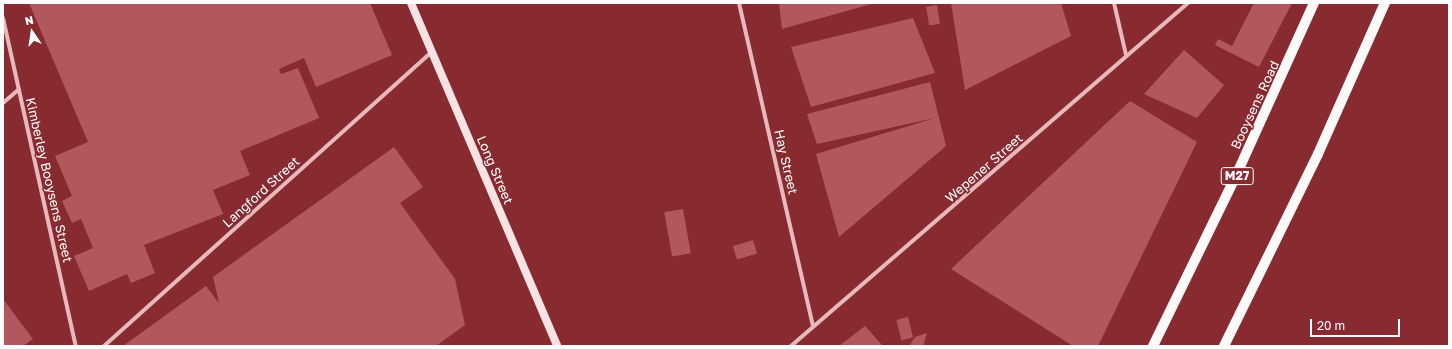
<!DOCTYPE html>
<style>
body{margin:0}
#map{position:relative;width:1452px;height:349px;overflow:hidden;background:#882b31;font-family:"Golos Text",sans-serif}
div>[style]{position:absolute}
.building>*{inset:0;background:#b1575e;transform-origin:0 0}
.minor>*{height:4px;margin:-2px;padding:0 2px;transform-origin:2px;border-radius:2px;background:#e8b9bc}
.secondary>*{height:8px;margin:-4px;padding:0 4px;transform-origin:4px;border-radius:4px;background:#f8e2e3}
.primary>*{height:10px;margin:-5px;padding:0 5px;transform-origin:5px;border-radius:5px;background:#fefafa}
span{translate:-50% -50%;white-space:nowrap;text-align:center;line-height:1.15;-webkit-text-stroke:3px #882b31;paint-order:stroke}
.shield-label span{padding:1px 3px;background:#882b31;border:1px solid;border-radius:3px;-webkit-text-stroke-width:0}
.shield-label{font-size:12px;color:#fff;font-weight:700}
.street-label{font-size:13px;color:#fff}
.frame{position:absolute;inset:0;border:4px solid #fff;pointer-events:none}
.north{position:absolute;left:12px;top:12px;width:40px;height:40px;-webkit-text-stroke:3px #882b31;paint-order:stroke;rotate:347deg;font-size:11px;font-weight:700;line-height:16px;text-align:center;color:#fff}
.north::after{content:'';display:block;margin:auto;width:14px;height:18px;background:#fff;clip-path:polygon(50% 0,100% 100%,50% 72%,0 100%)}
.scale{position:absolute;left:1310px;top:319px;width:90px;height:18px;box-sizing:border-box;border:2px solid #fff;border-top:0;padding-left:5px;font-size:12px;line-height:14px;white-space:nowrap;color:#fff;-webkit-text-stroke:3px #882b31;paint-order:stroke}
</style>
<div id="map">
<div class="building">
<div style="clip-path:polygon(29px 3px,370px 3px,392px 55px,316px 87px,304px 58px,279px 69px,281px 74px,298px 68px,319px 118px,240px 151px,250px 175px,213px 190px,223px 214px,144px 245px,155px 273px,131px 283px,127px 274px,89px 291px,74px 256px,93px 248px,81px 219px,72px 223px,62px 201px,72px 196px,55px 156px,88px 142px)"></div>
<div style="clip-path:polygon(779px 3px,875px 3px,782px 29px)"></div>
<div style="clip-path:polygon(951px 3px,1061px 3px,1071px 36px,965px 90px)"></div>
<div style="clip-path:polygon(1254px 3px,1292px 3px,1259px 67px,1215px 45px,1218px 39px,1232px 46px)"></div>
<div style="left:937px;top:5px;width:19px;height:11px;rotate:81deg"></div>
<div style="clip-path:polygon(913px 18px,935px 73px,811px 107px,791px 47px)"></div>
<div style="clip-path:polygon(1184px 50px,1224px 85px,1197px 118px,1144px 94px)"></div>
<div style="clip-path:polygon(930px 82px,946px 146px,839px 237px,816px 154px,935px 118px,817px 144px,807px 114px)"></div>
<div style="clip-path:polygon(1130px 101px,1197px 142px,1098px 346px,1073px 346px,951px 269px)"></div>
<div style="clip-path:polygon(394px 147px,423px 187px,400px 203px,455px 279px,465px 325px,436px 346px,123px 346px,206px 286px,219px 303px,213px 277px)"></div>
<div style="left:683px;top:209px;width:45px;height:19px;rotate:80deg"></div>
<div style="left:753px;top:240px;width:14px;height:21px;rotate:73deg"></div>
<div style="clip-path:polygon(3px 299px,33px 339px,23px 346px,3px 346px)"></div>
<div style="left:908px;top:317px;width:21px;height:12px;rotate:76deg"></div>
<div style="clip-path:polygon(865px 326px,883px 346px,839px 346px)"></div>
<div style="clip-path:polygon(927px 333px,923px 346px,909px 346px,915px 337px)"></div>
</div>
<div class="minor">
<div style="left:739px;top:3px;width:331px;rotate:77.1deg"></div>
<div style="left:1114px;top:3px;width:53px;rotate:77deg"></div>
<div style="left:3px;top:18px;width:336px;rotate:77.5deg"></div>
<div style="left:3px;top:103px;width:21px;rotate:-41deg"></div>
<div style="left:104px;top:346px;width:439px;rotate:-41.9deg"></div>
<div style="left:791px;top:346px;width:525px;rotate:-40.83deg"></div>
</div>
<div class="secondary">
<div style="left:411px;top:3px;width:373px;rotate:66.9deg"></div>
</div>
<div class="primary">
<div style="left:1153px;top:346px;width:185px;rotate:-64deg"></div>
<div style="left:1234px;top:180px;width:194px;rotate:-65.7deg"></div>
<div style="left:1224px;top:346px;width:214px;rotate:-63.9deg"></div>
<div style="left:1318px;top:154px;width:165px;rotate:-66.1deg"></div>
</div>
<div class="shield-label">
<span style="left:1237px;top:176px">M27</span>
</div>
<div class="street-label">
<span style="left:1255px;top:105px;rotate:-65deg">Booysens Road</span>
<span style="left:786px;top:162px;rotate:77deg">Hay Street</span>
<span style="left:984px;top:168px;rotate:-41deg">Wepener Street</span>
<span style="left:495px;top:170px;rotate:67deg">Long Street</span>
<span style="left:49px;top:180px;rotate:77deg">Kimberley Booysens Street</span>
<span style="left:261px;top:192px;rotate:-42deg">Langford Street</span>
</div>
<div class="frame"></div>
<div class="north">N</div>
<div class="scale">20 m</div>
</div>
